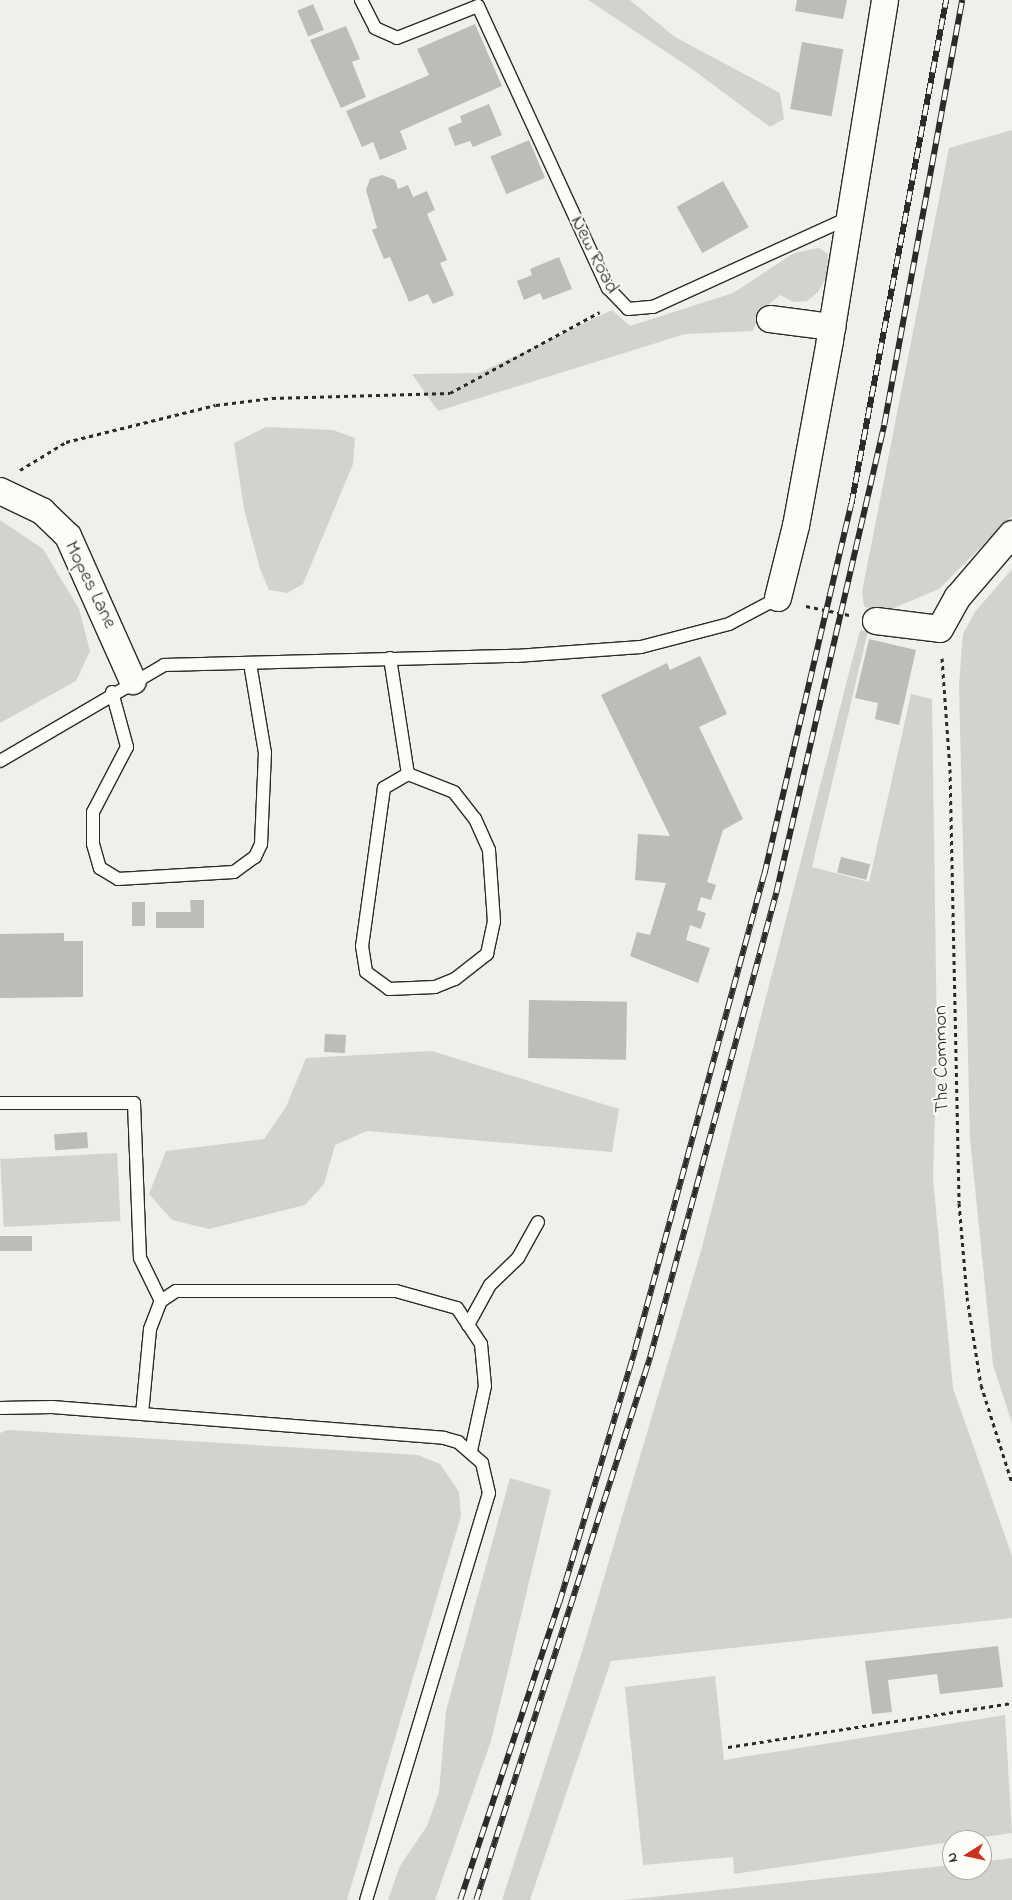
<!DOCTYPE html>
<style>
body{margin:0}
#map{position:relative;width:1012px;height:1900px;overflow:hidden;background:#f0efeb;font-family:"Indie Flower",sans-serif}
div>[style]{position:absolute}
.green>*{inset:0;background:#d3d2cf;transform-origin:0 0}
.building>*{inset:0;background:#bdbcb8;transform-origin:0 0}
.path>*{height:3px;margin-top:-1.5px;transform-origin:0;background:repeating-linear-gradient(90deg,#2b2b2b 0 4px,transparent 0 8px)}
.roads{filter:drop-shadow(1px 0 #2b2b2b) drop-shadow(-1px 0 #2b2b2b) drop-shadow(0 1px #2b2b2b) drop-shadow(0 -1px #2b2b2b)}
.lane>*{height:12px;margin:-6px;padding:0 6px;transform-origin:6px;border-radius:6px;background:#fdfcf7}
.street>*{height:26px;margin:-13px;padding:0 13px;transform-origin:13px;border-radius:13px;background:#fdfcf7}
.rail>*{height:5.5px;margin-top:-2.75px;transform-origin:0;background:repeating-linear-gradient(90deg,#fdfcf7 0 11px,#2b2b2b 0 22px);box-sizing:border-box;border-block:1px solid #2b2b2b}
span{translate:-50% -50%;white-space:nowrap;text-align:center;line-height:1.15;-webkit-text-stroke:4px #fdfcf7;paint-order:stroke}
.street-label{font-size:20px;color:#2b2b2b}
.north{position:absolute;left:942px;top:1830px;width:50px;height:50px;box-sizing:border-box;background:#fdfcf7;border:1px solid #a9a8a5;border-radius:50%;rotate:260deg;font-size:14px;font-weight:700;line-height:20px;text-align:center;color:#2b2b2b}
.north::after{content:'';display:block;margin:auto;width:18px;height:22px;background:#c8321e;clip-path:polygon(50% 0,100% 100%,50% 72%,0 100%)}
</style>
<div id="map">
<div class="green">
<div style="clip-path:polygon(588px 0,630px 0,675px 37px,780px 93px,784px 119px,770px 127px,692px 69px)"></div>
<div style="clip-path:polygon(1012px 130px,1012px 516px,939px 589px,877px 615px,864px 606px,862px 592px,949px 148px)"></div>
<div style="clip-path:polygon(819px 248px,828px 254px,827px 276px,818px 292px,807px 301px,793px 302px,780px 295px,760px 312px,753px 331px,685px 334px,438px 411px,412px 374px,479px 373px,612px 310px,630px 326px,733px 293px,794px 253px)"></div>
<div style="clip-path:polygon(266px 427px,333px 430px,355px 438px,353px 464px,303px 584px,287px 593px,269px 590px,260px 569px,244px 509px,234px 443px)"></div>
<div style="clip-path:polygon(0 520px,43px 549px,79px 609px,90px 651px,76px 681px,0 723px)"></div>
<div style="clip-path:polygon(1012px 569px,1012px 1423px,993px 1365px,970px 1138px,959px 685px,963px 634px,975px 612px)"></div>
<div style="clip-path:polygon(860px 630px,868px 631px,812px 867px,869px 882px,911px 694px,932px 699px,937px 1044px,933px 1179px,953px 1388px,1012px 1556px,1012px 1618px,611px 1661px,530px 1900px,502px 1900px,581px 1655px,701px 1251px)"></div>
<div style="clip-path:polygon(432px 1051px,619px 1109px,612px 1152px,367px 1131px,335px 1145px,324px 1184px,305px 1205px,209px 1229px,172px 1220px,149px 1194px,166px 1151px,264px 1139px,286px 1107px,306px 1058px)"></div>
<div style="left:117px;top:1153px;width:68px;height:117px;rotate:87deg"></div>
<div style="clip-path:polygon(8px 1430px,418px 1455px,440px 1464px,459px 1492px,461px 1516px,347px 1900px,0 1900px,0 1433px)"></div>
<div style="clip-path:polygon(510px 1478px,551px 1490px,491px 1741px,435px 1900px,388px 1900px,400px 1866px,427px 1826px,439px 1792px,446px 1711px)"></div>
<div style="clip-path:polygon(715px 1676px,724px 1760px,1005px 1715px,1012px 1833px,734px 1874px,733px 1857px,643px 1865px,625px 1687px)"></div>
<div style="clip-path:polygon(1012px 1858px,1012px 1900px,625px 1900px,952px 1865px,952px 1870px,982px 1870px,982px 1862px)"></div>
</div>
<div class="building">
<div style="clip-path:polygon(797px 0,847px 0,843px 19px,795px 11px)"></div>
<div style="left:313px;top:4px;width:28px;height:17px;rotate:67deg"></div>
<div style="clip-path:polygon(475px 24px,502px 86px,400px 131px,407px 149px,380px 160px,373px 142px,362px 147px,346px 111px,429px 75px,417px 49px)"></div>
<div style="clip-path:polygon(346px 26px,360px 59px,352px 62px,366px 97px,341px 108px,310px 40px)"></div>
<div style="left:802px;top:42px;width:42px;height:68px;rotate:10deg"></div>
<div style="clip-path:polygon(489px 104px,502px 135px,473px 147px,470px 141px,455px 146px,448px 128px,462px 122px,460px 116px)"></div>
<div style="left:529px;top:140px;width:41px;height:42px;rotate:67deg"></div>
<div style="clip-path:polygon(382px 175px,395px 180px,398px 189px,408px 185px,413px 197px,427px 191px,435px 210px,427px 214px,447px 260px,440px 263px,454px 295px,433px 304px,428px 294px,409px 302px,390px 257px,384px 259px,372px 230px,377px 228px,366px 190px,370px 179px)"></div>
<div style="left:723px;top:181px;width:53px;height:53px;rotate:61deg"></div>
<div style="clip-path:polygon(559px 257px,572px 289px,543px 300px,540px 293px,524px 300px,517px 281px,532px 275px,530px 269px)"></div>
<div style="clip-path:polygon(869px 639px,916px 650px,899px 725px,875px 719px,878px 703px,855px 698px)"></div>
<div style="clip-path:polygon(700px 656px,727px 714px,699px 727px,743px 819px,723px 830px,707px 882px,716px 885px,711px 900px,701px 897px,697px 910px,706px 913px,701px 929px,690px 925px,686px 940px,710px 948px,698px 983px,630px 956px,637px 932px,650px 935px,666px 883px,635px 880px,638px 834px,670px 836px,601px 695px,667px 663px,670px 670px)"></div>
<div style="left:841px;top:857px;width:30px;height:16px;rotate:14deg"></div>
<div style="clip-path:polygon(190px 900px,204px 900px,204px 928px,156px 928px,156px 912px,191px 912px)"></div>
<div style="left:145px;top:902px;width:24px;height:13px;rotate:90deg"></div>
<div style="clip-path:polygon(64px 933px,64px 941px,83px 941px,83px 997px,0 998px,0 934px)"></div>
<div style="left:529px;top:1000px;width:98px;height:58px;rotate:1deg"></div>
<div style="left:325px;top:1034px;width:21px;height:18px;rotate:3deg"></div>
<div style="left:87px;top:1132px;width:16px;height:33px;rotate:86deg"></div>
<div style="left:0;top:1236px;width:32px;height:15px"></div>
<div style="clip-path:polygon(998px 1646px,1003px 1687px,940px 1694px,937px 1674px,888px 1680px,892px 1712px,872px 1714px,865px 1661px)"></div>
</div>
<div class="path">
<div style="left:20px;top:470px;width:54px;rotate:-31.3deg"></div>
<div style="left:66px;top:442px;width:154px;rotate:-13.9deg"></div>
<div style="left:216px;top:405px;width:56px;rotate:-7.1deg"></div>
<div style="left:272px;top:398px;width:178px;rotate:-1.6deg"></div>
<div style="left:450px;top:393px;width:170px;rotate:-28.4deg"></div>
<div style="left:806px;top:606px;width:44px;rotate:11.8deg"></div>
<div style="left:942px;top:658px;width:111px;rotate:85.9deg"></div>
<div style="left:950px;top:769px;width:434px;rotate:88.8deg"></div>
<div style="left:959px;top:1203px;width:94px;rotate:85.1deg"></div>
<div style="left:967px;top:1297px;width:89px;rotate:81deg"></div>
<div style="left:981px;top:1385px;width:103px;rotate:72.4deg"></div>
<div style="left:728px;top:1747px;width:287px;rotate:-8.8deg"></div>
</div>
<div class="roads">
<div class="lane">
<div style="left:361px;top:0;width:31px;rotate:63deg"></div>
<div style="left:375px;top:28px;width:24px;rotate:24deg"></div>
<div style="left:397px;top:38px;width:87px;rotate:-21.6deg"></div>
<div style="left:478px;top:6px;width:311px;rotate:65.3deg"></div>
<div style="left:608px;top:288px;width:29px;rotate:46deg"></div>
<div style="left:628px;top:309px;width:25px;rotate:-5deg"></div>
<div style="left:653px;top:307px;width:214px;rotate:-24.5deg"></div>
<div style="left:390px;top:658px;width:117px;rotate:81.2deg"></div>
<div style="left:408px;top:774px;width:28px;rotate:150deg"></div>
<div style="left:384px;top:788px;width:160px;rotate:97.9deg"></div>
<div style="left:362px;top:946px;width:26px;rotate:81deg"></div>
<div style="left:366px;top:972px;width:29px;rotate:36deg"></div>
<div style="left:389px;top:989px;width:46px;rotate:-2.5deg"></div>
<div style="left:435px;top:987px;width:22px;rotate:-22deg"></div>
<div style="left:455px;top:979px;width:41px;rotate:-38deg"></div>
<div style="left:487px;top:954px;width:33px;rotate:-78deg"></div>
<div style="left:494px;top:922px;width:72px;rotate:-94deg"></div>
<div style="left:489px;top:850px;width:34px;rotate:-114deg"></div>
<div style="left:475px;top:819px;width:34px;rotate:-128deg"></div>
<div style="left:454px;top:792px;width:49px;rotate:-158.6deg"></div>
<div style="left:112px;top:692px;width:57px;rotate:74.7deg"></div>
<div style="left:127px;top:747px;width:73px;rotate:117.6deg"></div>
<div style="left:93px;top:812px;width:32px;rotate:90deg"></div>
<div style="left:93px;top:844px;width:25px;rotate:74deg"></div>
<div style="left:100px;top:868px;width:21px;rotate:31deg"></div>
<div style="left:118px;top:879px;width:116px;rotate:-3.5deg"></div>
<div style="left:234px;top:872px;width:26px;rotate:-36deg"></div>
<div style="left:255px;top:857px;width:14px;rotate:-65deg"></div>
<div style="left:261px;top:844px;width:91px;rotate:-87.5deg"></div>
<div style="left:265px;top:753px;width:91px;rotate:-99.5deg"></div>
<div style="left:0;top:761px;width:190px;rotate:-30.3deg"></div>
<div style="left:164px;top:665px;width:352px;rotate:-1.5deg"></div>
<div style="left:516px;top:656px;width:125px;rotate:-4.1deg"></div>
<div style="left:641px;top:647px;width:91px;rotate:-14.6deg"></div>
<div style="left:729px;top:624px;width:55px;rotate:-28deg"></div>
<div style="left:0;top:1103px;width:134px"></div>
<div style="left:134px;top:1103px;width:155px;rotate:87.8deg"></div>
<div style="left:140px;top:1258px;width:48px;rotate:64deg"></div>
<div style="left:468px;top:1325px;width:46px;rotate:-61.2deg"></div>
<div style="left:490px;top:1285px;width:39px;rotate:-44deg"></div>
<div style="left:518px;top:1258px;width:41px;rotate:-60.9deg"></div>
<div style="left:0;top:1408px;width:52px;rotate:-1.1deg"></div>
<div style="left:52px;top:1407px;width:393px;rotate:4.5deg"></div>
<div style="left:444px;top:1438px;width:15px;rotate:16deg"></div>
<div style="left:458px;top:1442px;width:32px;rotate:41deg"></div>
<div style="left:482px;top:1463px;width:31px;rotate:77deg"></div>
<div style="left:489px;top:1493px;width:425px;rotate:106.8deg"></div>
<div style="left:142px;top:1414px;width:85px;rotate:-84.6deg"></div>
<div style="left:150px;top:1329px;width:30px;rotate:-69deg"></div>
<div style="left:161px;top:1301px;width:18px;rotate:-34deg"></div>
<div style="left:176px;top:1291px;width:220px"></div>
<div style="left:396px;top:1291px;width:63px;rotate:15.6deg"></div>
<div style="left:457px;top:1308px;width:43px;rotate:56.3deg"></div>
<div style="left:481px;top:1344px;width:42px;rotate:84.6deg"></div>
<div style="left:485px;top:1386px;width:66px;rotate:102.2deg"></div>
</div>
<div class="street">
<div style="left:770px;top:319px;width:63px;rotate:7.4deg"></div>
<div style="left:0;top:491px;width:47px;rotate:25.5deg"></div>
<div style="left:42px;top:511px;width:36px;rotate:44deg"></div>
<div style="left:68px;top:536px;width:159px;rotate:65.9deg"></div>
<div style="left:778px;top:598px;width:74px;rotate:-76deg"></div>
<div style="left:796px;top:526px;width:189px;rotate:-79.6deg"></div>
<div style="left:830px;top:340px;width:344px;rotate:-80.8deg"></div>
<div style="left:876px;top:621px;width:64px;rotate:7.1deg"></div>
<div style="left:940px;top:629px;width:37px;rotate:-61deg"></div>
<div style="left:958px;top:597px;width:83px;rotate:-49.4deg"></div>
</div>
</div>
<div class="rail">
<div style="left:460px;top:1900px;width:313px;rotate:-71.6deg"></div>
<div style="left:559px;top:1603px;width:265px;rotate:-73.3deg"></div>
<div style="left:635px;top:1349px;width:491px;rotate:-74.8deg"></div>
<div style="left:764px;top:875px;width:380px;rotate:-76.8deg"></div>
<div style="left:851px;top:505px;width:514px;rotate:-79.35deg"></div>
<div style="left:476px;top:1900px;width:570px;rotate:-72.23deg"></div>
<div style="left:650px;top:1357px;width:481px;rotate:-74.8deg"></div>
<div style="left:776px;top:893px;width:480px;rotate:-77deg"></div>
<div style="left:884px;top:425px;width:432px;rotate:-79.6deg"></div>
</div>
<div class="street-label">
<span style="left:594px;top:255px;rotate:63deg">New Road</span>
<span style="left:90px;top:585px;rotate:64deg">Mopes Lane</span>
<span style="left:942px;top:1059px;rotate:-91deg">The Common</span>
</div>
<div class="north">N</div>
</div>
